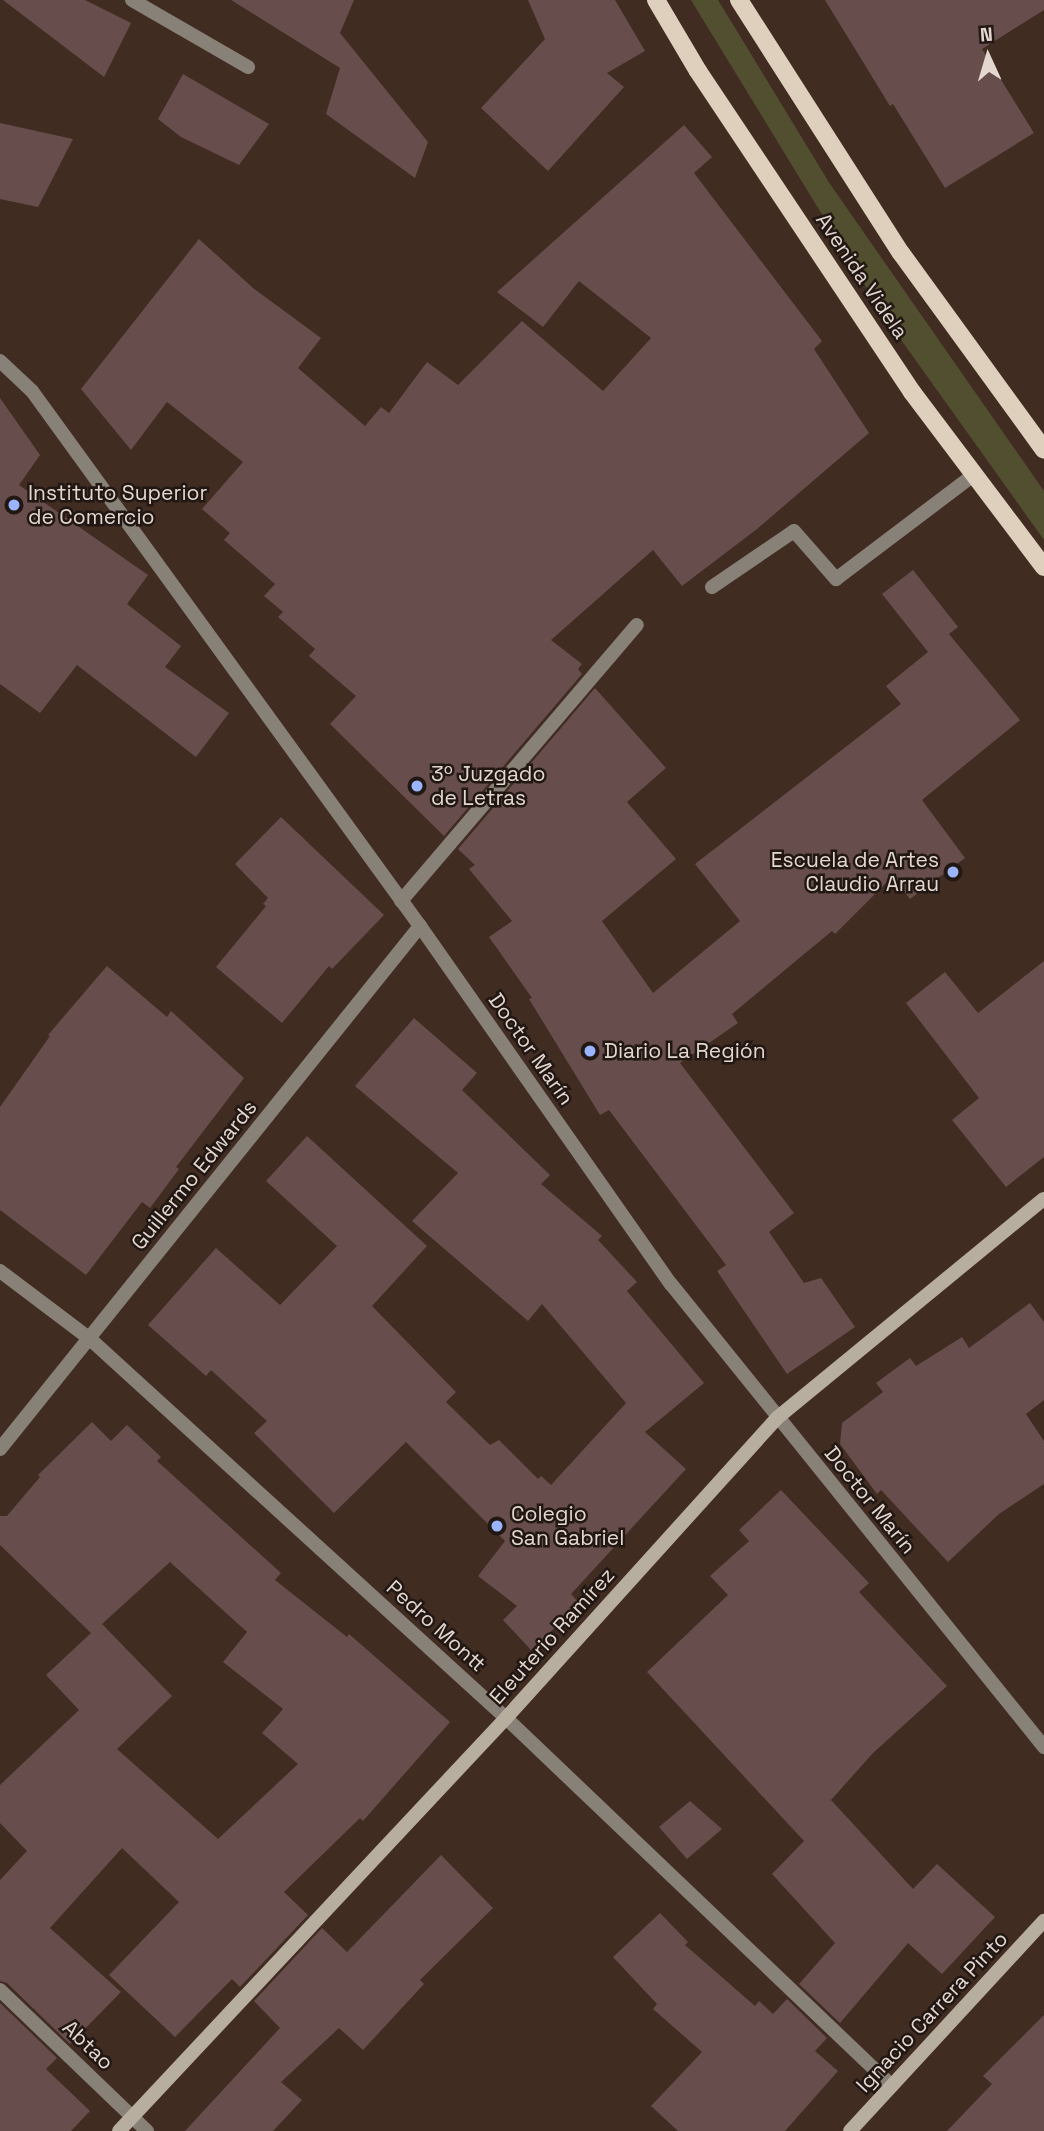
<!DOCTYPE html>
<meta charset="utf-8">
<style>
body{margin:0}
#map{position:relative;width:1044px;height:2131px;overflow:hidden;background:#412c22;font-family:"Space Grotesk",sans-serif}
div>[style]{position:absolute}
.green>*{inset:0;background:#524f30}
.building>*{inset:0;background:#674d4c}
.lane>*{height:14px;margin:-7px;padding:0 7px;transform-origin:7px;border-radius:7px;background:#888178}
.street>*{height:14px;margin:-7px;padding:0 7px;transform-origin:7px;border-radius:7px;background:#888178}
.secondary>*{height:14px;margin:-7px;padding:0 7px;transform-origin:7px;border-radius:7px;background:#b8ae9f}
.primary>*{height:18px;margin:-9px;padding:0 9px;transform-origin:9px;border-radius:9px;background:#ded0bd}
.dots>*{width:19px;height:19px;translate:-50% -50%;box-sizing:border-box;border:4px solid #211713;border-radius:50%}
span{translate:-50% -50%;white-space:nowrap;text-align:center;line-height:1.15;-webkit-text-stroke:5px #211713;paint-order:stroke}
.street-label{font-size:21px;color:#e4d7d0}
.poi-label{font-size:21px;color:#e4d7d0}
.left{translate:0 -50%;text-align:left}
.right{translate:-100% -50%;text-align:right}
.north{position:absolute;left:953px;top:21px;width:70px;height:70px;-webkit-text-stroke:5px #211713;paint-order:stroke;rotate:356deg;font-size:19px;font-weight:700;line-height:28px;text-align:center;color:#e4d7d0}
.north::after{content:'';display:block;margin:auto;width:24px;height:32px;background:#e4d7d0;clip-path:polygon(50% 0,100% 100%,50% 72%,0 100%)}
</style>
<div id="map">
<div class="green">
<div style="clip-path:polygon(691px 0,718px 0,830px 184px,1044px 491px,1044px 540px,884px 316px)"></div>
</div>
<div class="building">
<div style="clip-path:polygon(3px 0,85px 0,131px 23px,104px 77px)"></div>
<div style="clip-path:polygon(231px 0,354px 0,340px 33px,428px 142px,415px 178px,326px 114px,340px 68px)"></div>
<div style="clip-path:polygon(528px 0,615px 0,645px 51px,607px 73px,624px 87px,548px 171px,481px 108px,545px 39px)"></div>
<div style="clip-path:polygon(825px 0,1044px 0,1044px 10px,982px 49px,1034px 133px,945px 188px,893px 104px,890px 106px)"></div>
<div style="clip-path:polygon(183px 74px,269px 124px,239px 165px,181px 137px,158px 119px)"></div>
<div style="clip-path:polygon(0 123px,73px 139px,38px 207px,0 199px)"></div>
<div style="clip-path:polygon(684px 125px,712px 157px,694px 173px,822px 341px,814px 349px,869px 433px,757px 529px,682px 586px,653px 550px,551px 640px,582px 664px,578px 669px,582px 674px,444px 836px,330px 724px,356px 696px,309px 656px,315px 649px,278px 617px,283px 612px,264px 596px,275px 584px,224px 540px,230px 533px,202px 509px,243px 462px,167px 402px,131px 450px,81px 389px,199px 239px,253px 288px,321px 338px,298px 368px,365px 426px,381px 407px,389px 413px,427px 362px,458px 385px,522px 321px,603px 391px,651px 338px,579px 281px,543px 327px,497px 292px)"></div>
<div style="clip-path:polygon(0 398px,40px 455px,19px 485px,148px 575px,127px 604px,181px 646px,165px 667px,229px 713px,196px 757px,77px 665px,40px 713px,0 684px)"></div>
<div style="clip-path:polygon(913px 570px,958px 627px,949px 634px,1020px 720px,922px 800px,965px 858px,910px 899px,893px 876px,835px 934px,832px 931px,732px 1014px,738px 1023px,680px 1063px,794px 1213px,769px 1232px,804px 1283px,821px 1278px,855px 1327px,787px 1374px,717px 1271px,726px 1265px,609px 1110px,600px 1115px,529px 999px,532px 998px,489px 937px,512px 921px,469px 869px,475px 865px,458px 849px,595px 688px,666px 768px,627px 802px,676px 859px,602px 921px,653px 993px,740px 921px,695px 864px,901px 704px,886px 686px,928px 652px,882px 594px)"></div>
<div style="clip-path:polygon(281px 817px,384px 915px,332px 969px,329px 966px,282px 1023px,216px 967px,266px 906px,263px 904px,268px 898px,235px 864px)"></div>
<div style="clip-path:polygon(1044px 961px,1044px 1157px,1006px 1187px,952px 1120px,979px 1098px,906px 1003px,945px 972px,978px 1013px)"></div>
<div style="clip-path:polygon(107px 966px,167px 1017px,171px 1011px,244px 1078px,176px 1167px,179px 1169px,150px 1208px,142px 1202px,86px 1275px,0 1210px,0 1107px,50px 1036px,48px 1035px)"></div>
<div style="clip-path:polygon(414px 1018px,477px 1073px,462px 1090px,550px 1175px,541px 1184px,602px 1236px,598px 1240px,637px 1282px,627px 1291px,704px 1383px,645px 1432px,686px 1469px,571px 1594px,580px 1604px,531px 1650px,503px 1620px,517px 1606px,478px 1576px,505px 1541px,406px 1442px,334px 1513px,254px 1433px,267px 1421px,211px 1370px,206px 1376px,148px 1325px,216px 1248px,280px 1305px,337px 1246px,266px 1181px,307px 1136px,427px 1246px,372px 1306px,456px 1392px,446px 1402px,490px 1445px,499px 1440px,538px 1479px,541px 1476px,551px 1485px,626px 1403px,542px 1304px,528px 1321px,412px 1221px,458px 1173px,355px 1086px)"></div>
<div style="clip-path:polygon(1030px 1303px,1044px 1322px,1044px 1400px,1026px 1414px,1044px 1441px,1044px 1484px,999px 1514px,948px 1562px,881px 1490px,877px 1494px,840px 1444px,842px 1423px,883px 1392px,876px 1383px,910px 1358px,916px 1366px,962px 1337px,969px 1348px)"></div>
<div style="clip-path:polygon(evenodd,92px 1422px,111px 1441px,127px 1425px,161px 1457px,157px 1461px,281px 1573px,275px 1580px,347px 1637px,349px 1634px,450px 1722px,363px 1821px,360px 1818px,284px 1892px,308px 1915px,240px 1987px,232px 1979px,175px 2037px,109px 1975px,179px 1902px,122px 1848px,50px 1928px,121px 1992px,70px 2044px,7px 1983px,0 1981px,0 1880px,27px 1851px,0 1823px,0 1785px,79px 1710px,46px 1675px,91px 1633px,0 1545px,0 1516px,7px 1516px,40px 1477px,38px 1475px,92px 1422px,170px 1562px,247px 1632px,223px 1662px,283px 1709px,262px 1733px,298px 1764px,218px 1839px,117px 1749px,172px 1696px,102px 1624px,170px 1562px)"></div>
<div style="clip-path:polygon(781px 1490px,869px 1583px,859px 1592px,947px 1686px,873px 1753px,831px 1800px,913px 1889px,937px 1864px,995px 1917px,942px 1974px,908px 1943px,840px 2023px,799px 1984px,835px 1943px,772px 1874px,804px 1841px,647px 1672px,728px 1595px,710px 1576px,749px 1541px,739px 1530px)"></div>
<div style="clip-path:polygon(690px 1801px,722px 1829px,687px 1859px,659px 1827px)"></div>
<div style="clip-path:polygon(441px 1855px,493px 1908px,420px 1980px,424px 1984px,363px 2050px,339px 2028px,281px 2082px,302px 2100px,273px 2131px,185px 2131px,280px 2028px,254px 2001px,322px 1928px,347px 1952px)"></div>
<div style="clip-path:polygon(660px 1913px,688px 1942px,685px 1945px,755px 2006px,759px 2001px,773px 2014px,787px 1999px,827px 2038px,815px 2051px,838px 2071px,785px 2131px,678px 2131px,651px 2106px,702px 2052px,653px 2009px,657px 2004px,613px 1957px)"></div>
<div style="clip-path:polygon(0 2003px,57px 2058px,46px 2069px,90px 2111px,71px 2131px,0 2131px)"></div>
<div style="clip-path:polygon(1044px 2015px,1044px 2131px,947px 2131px,992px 2084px,983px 2076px)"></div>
</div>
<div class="lane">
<div style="left:712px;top:587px;width:99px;rotate:-34.3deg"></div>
<div style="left:794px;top:531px;width:64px;rotate:48.8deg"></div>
<div style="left:836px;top:579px;width:174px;rotate:-37.1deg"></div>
<div style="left:401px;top:901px;width:363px;rotate:-49.5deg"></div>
</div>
<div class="street">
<div style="left:132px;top:0;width:134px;rotate:30deg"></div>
<div style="left:0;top:361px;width:44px;rotate:43.2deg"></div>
<div style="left:32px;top:391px;width:661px;rotate:54.05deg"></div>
<div style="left:420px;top:926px;width:437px;rotate:55deg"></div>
<div style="left:671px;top:1284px;width:595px;rotate:51.14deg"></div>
<div style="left:0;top:1271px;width:111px;rotate:37deg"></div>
<div style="left:89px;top:1338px;width:564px;rotate:42.34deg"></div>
<div style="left:506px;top:1718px;width:533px;rotate:43.63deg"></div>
<div style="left:0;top:1449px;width:671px;rotate:-51.23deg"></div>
<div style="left:0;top:1990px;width:204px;rotate:43.8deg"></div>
</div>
<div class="secondary">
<div style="left:119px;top:2131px;width:566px;rotate:-46.86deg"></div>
<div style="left:506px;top:1718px;width:404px;rotate:-47.9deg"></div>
<div style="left:777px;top:1418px;width:345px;rotate:-39.4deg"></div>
<div style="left:850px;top:2131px;width:286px;rotate:-47.3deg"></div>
</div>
<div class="primary">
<div style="left:656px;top:0;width:82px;rotate:59.4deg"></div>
<div style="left:698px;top:71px;width:386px;rotate:56.3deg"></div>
<div style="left:912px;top:392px;width:219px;rotate:53deg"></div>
<div style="left:739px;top:0;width:300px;rotate:57.4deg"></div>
<div style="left:901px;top:253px;width:243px;rotate:54deg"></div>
</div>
<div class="dots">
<div style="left:14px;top:505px;background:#9ab5fd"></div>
<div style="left:417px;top:786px;background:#9ab5fd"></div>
<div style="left:953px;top:872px;background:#9ab5fd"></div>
<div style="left:590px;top:1051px;background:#9ab5fd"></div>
<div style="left:497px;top:1526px;background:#9ab5fd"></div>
</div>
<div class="street-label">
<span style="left:862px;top:276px;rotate:56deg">Avenida Videla</span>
<span style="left:531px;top:1049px;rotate:55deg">Doctor Marín</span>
<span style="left:194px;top:1175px;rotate:-51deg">Guillermo Edwards</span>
<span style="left:870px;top:1500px;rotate:51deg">Doctor Marín</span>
<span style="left:436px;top:1626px;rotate:42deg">Pedro Montt</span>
<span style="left:552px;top:1636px;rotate:-48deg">Eleuterio Ramírez</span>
<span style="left:932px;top:2012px;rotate:-47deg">Ignacio Carrera Pinto</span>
<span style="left:88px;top:2045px;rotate:44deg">Abtao</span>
</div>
<div class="poi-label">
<span class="left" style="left:28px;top:505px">Instituto Superior<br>de Comercio</span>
<span class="left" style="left:431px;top:786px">3º Juzgado<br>de Letras</span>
<span class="right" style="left:939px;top:872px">Escuela de Artes<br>Claudio Arrau</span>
<span class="left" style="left:604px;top:1051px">Diario La Región</span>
<span class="left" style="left:511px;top:1526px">Colegio<br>San Gabriel</span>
</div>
<div class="north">N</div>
</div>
